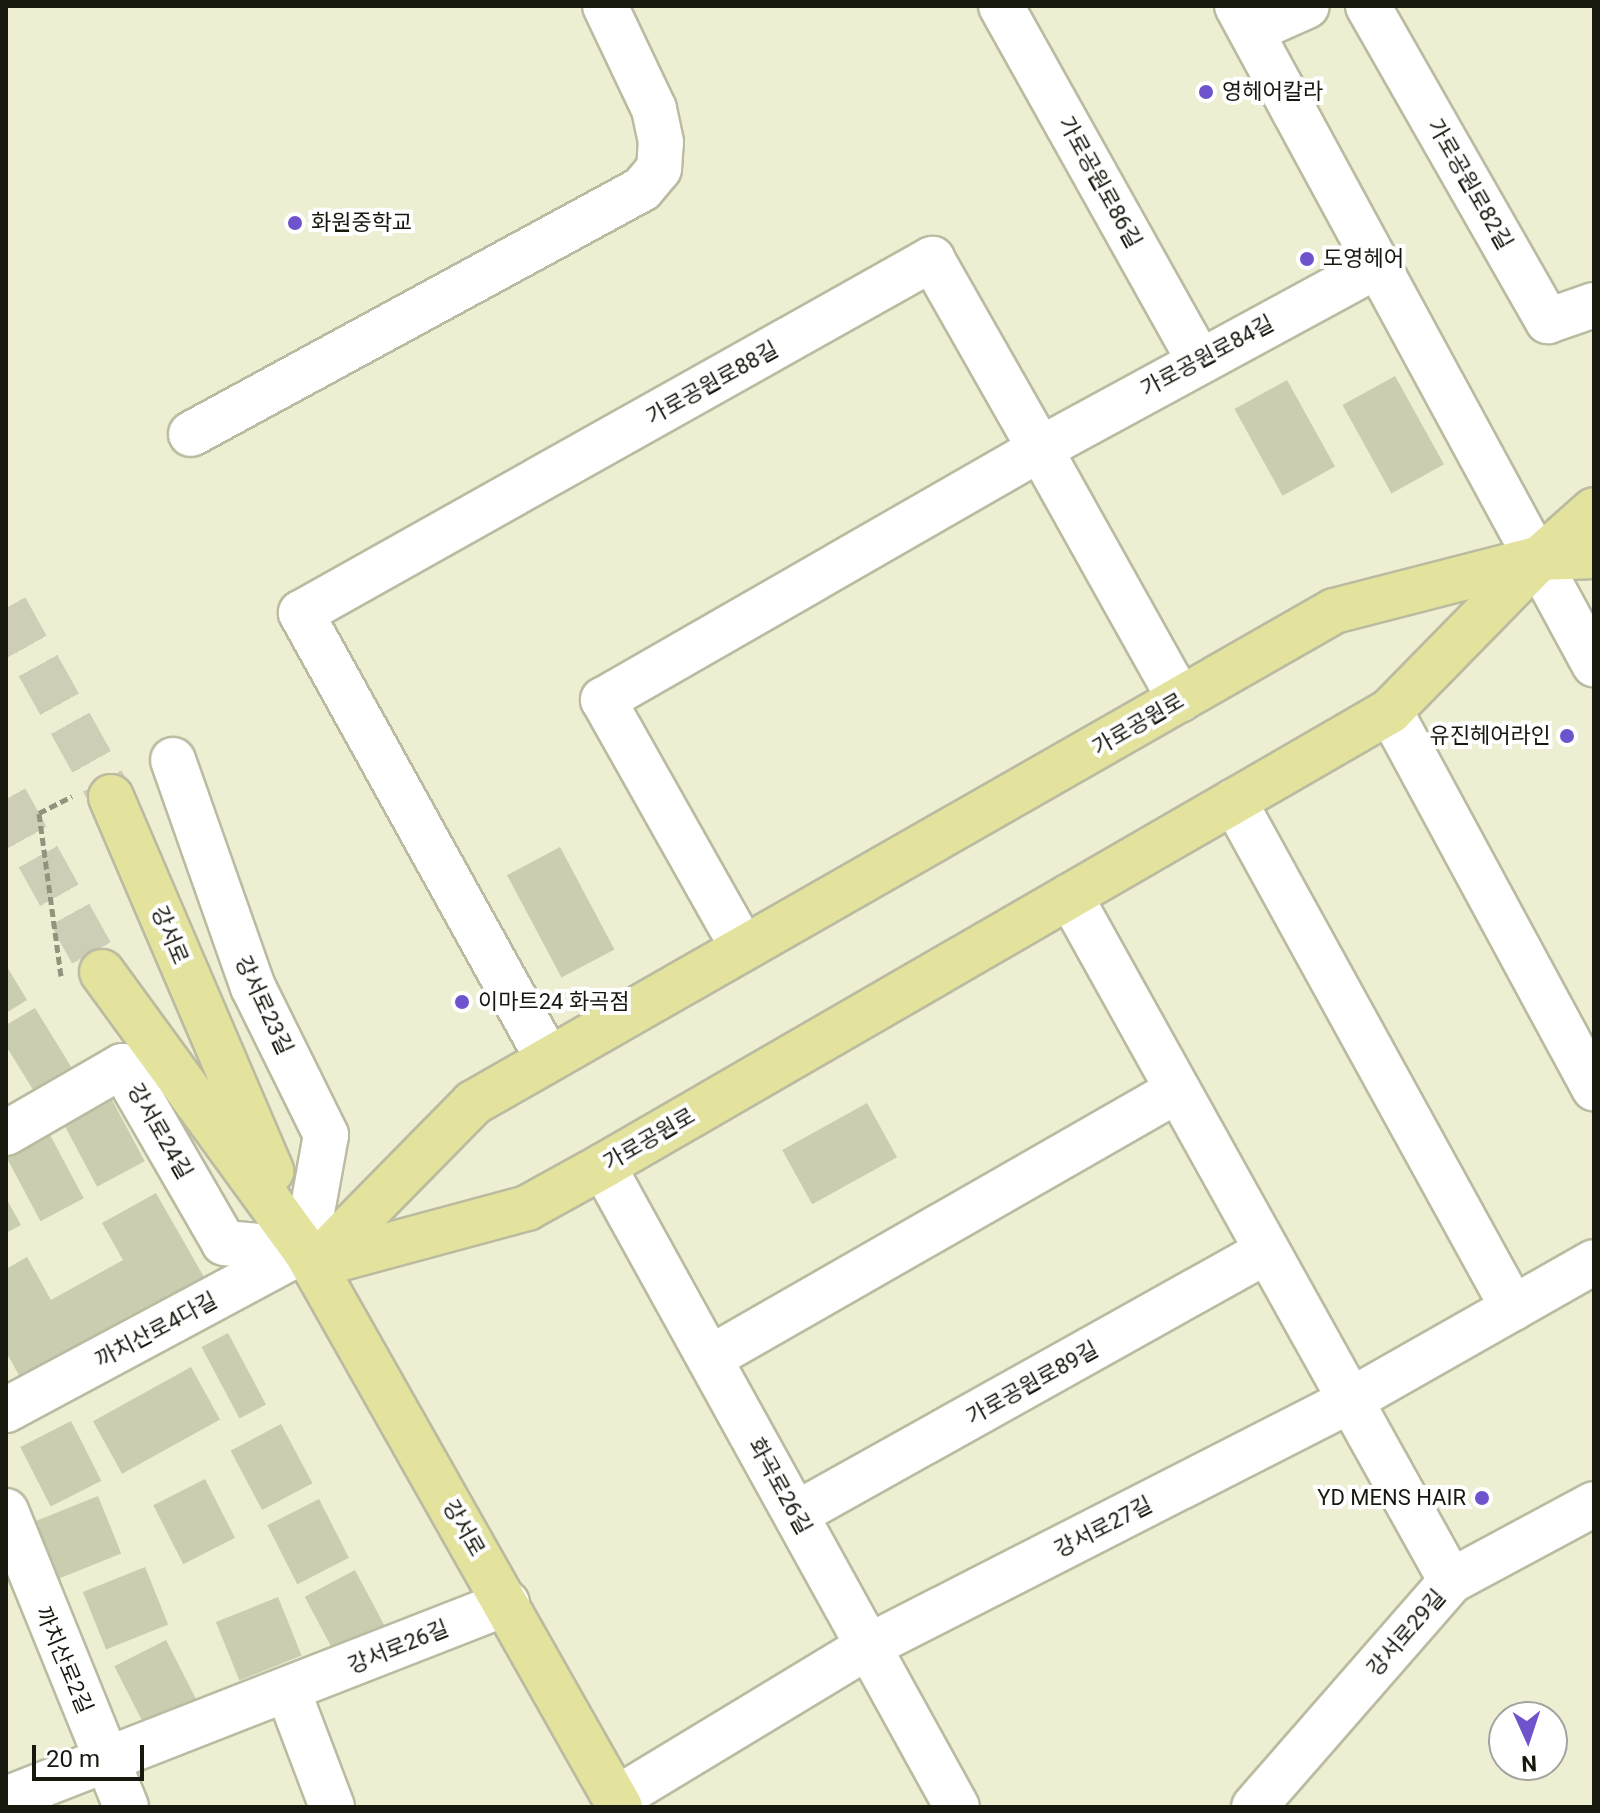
<!DOCTYPE html>
<meta charset="utf-8">
<style>
body{margin:0}
#map{position:relative;width:1600px;height:1813px;overflow:hidden;background:#edeed2;font-family:Roboto,"Noto Sans KR",sans-serif}
div>[style]{position:absolute}
.building>*{inset:0;background:#cbcdb1;transform-origin:0 0}
.major-tunnel>*{height:44px;margin-top:-22px;transform-origin:0;background:repeating-linear-gradient(90deg,#cdceb5 0 44px,transparent 0 66px)}
.path>*{height:5px;margin-top:-2.5px;transform-origin:0;background:repeating-linear-gradient(90deg,#92937f 0 8px,transparent 0 12px)}
.roads{filter:drop-shadow(2px 0 #babba0) drop-shadow(-2px 0 #babba0) drop-shadow(0 2px #babba0) drop-shadow(0 -2px #babba0)}
.minor>*{height:44px;margin:-22px;padding:0 22px;transform-origin:22px;border-radius:22px;background:#fff}
.major>*{height:44px;margin:-22px;padding:0 22px;transform-origin:22px;border-radius:22px;background:#e3e39d}
.dots>*{width:22px;height:22px;translate:-50% -50%;box-sizing:border-box;border:4px solid #fff;border-radius:50%}
span{translate:-50% -50%;white-space:nowrap;text-align:center;line-height:1.15;-webkit-text-stroke:8px #fff;paint-order:stroke}
.poi-label{font-size:22px;color:#18190e}
.left{translate:0 -50%;text-align:left}
.right{translate:-100% -50%;text-align:right}
.street-label{font-size:22px;color:#18190e}
.frame{position:absolute;inset:0;border:8px solid #18190e;pointer-events:none}
.north{position:absolute;left:1488px;top:1701px;width:80px;height:80px;box-sizing:border-box;background:#fff;border:2px solid #a3a39f;border-radius:50%;rotate:177deg;font-size:22px;font-weight:700;line-height:32px;text-align:center;color:#18190e}
.north::after{content:'';display:block;margin:auto;width:28px;height:36px;background:#6f53cd;clip-path:polygon(50% 0,100% 100%,50% 72%,0 100%)}
.scale{position:absolute;left:32px;top:1745px;width:112px;height:36px;box-sizing:border-box;border:4px solid #18190e;border-top:0;padding-left:10px;font-size:24px;line-height:28px;white-space:nowrap;color:#18190e;-webkit-text-stroke:6px #fff;paint-order:stroke}
</style>
<div id="map">
<div class="building">
<div style="left:1395px;top:376px;width:101px;height:60px;rotate:61deg"></div>
<div style="left:1287px;top:380px;width:99px;height:60px;rotate:61deg"></div>
<div style="left:560px;top:847px;width:116px;height:60px;rotate:62deg"></div>
<div style="clip-path:polygon(6px 965px,27px 1000px,6px 1013px)"></div>
<div style="clip-path:polygon(35px 1008px,78px 1078px,40px 1101px,6px 1046px,6px 1025px)"></div>
<div style="left:110px;top:1096px;width:74px;height:54px;rotate:62deg"></div>
<div style="left:867px;top:1103px;width:62px;height:97px;rotate:61deg"></div>
<div style="left:49px;top:1133px;width:74px;height:49px;rotate:62deg"></div>
<div style="clip-path:polygon(156px 1193px,212px 1291px,29px 1393px,6px 1352px,6px 1269px,27px 1257px,51px 1300px,123px 1260px,102px 1223px)"></div>
<div style="clip-path:polygon(6px 1198px,21px 1225px,6px 1233px)"></div>
<div style="left:228px;top:1333px;width:81px;height:30px;rotate:62deg"></div>
<div style="left:191px;top:1367px;width:60px;height:112px;rotate:61deg"></div>
<div style="left:71px;top:1421px;width:67px;height:57px;rotate:63deg"></div>
<div style="left:281px;top:1424px;width:67px;height:57px;rotate:62deg"></div>
<div style="left:205px;top:1479px;width:66px;height:58px;rotate:63deg"></div>
<div style="left:98px;top:1496px;width:62px;height:67px;rotate:68deg"></div>
<div style="left:319px;top:1499px;width:66px;height:58px;rotate:63deg"></div>
<div style="left:145px;top:1567px;width:62px;height:67px;rotate:68deg"></div>
<div style="left:355px;top:1570px;width:67px;height:57px;rotate:62deg"></div>
<div style="left:278px;top:1597px;width:63px;height:67px;rotate:68deg"></div>
<div style="left:166px;top:1640px;width:67px;height:58px;rotate:63deg"></div>
</div>
<div class="major-tunnel">
<div style="left:6px;top:608px;width:216px;rotate:60.9deg"></div>
<div style="left:6px;top:799px;width:198px;rotate:61deg"></div>
</div>
<div class="path">
<div style="left:61px;top:976px;width:164px;rotate:-97.7deg"></div>
<div style="left:39px;top:813px;width:37px;rotate:-27deg"></div>
</div>
<div class="roads">
<div class="minor">
<div style="left:1001px;top:6px;width:404px;rotate:60.8deg"></div>
<div style="left:1237px;top:6px;width:749px;rotate:61.52deg"></div>
<div style="left:1368px;top:6px;width:363px;rotate:60.3deg"></div>
<div style="left:1548px;top:321px;width:49px;rotate:-19.2deg"></div>
<div style="left:1251px;top:31px;width:61px;rotate:-24.1deg"></div>
<div style="left:191px;top:434px;width:513px;rotate:-28.51deg"></div>
<div style="left:642px;top:189px;width:26px;rotate:-50deg"></div>
<div style="left:659px;top:169px;width:27px;rotate:-86deg"></div>
<div style="left:661px;top:142px;width:34px;rotate:-102deg"></div>
<div style="left:654px;top:109px;width:114px;rotate:-115.4deg"></div>
<div style="left:1390px;top:711px;width:429px;rotate:61.6deg"></div>
<div style="left:173px;top:760px;width:241px;rotate:70.6deg"></div>
<div style="left:253px;top:987px;width:165px;rotate:63.7deg"></div>
<div style="left:326px;top:1135px;width:117px;rotate:100.3deg"></div>
<div style="left:1234px;top:801px;width:579px;rotate:61.18deg"></div>
<div style="left:1070px;top:896px;width:784px;rotate:60.92deg"></div>
<div style="left:743px;top:948px;width:285px;rotate:-119.4deg"></div>
<div style="left:603px;top:700px;width:504px;rotate:-29.87deg"></div>
<div style="left:1040px;top:449px;width:287px;rotate:60.8deg"></div>
<div style="left:548px;top:1059px;width:510px;rotate:-118.98deg"></div>
<div style="left:301px;top:613px;width:724px;rotate:-29.29deg"></div>
<div style="left:932px;top:259px;width:219px;rotate:60.4deg"></div>
<div style="left:1040px;top:449px;width:381px;rotate:-28.5deg"></div>
<div style="left:6px;top:1133px;width:134px;rotate:-30deg"></div>
<div style="left:122px;top:1066px;width:204px;rotate:60deg"></div>
<div style="left:224px;top:1243px;width:81px;rotate:4.9deg"></div>
<div style="left:603px;top:1166px;width:732px;rotate:61.09deg"></div>
<div style="left:710px;top:1358px;width:539px;rotate:-29.8deg"></div>
<div style="left:6px;top:1410px;width:339px;rotate:-28.2deg"></div>
<div style="left:6px;top:1511px;width:319px;rotate:67.9deg"></div>
<div style="left:796px;top:1514px;width:539px;rotate:-29.18deg"></div>
<div style="left:288px;top:1691px;width:124px;rotate:69.2deg"></div>
<div style="left:6px;top:1799px;width:538px;rotate:-21.37deg"></div>
<div style="left:616px;top:1799px;width:296px;rotate:-31.2deg"></div>
<div style="left:869px;top:1646px;width:541px;rotate:-27.04deg"></div>
<div style="left:1351px;top:1400px;width:279px;rotate:-29.6deg"></div>
<div style="left:1254px;top:1807px;width:300px;rotate:-48.9deg"></div>
<div style="left:1451px;top:1581px;width:162px;rotate:-28.3deg"></div>
</div>
<div class="major">
<div style="left:111px;top:797px;width:407px;rotate:66.8deg"></div>
<div style="left:102px;top:972px;width:344px;rotate:53.9deg"></div>
<div style="left:305px;top:1250px;width:640px;rotate:60.51deg"></div>
<div style="left:314px;top:1265px;width:227px;rotate:-45.5deg"></div>
<div style="left:473px;top:1103px;width:992px;rotate:-29.74deg"></div>
<div style="left:1334px;top:611px;width:213px;rotate:-14.4deg"></div>
<div style="left:1540px;top:558px;width:72px;rotate:-41.6deg"></div>
<div style="left:316px;top:1265px;width:219px;rotate:-15.1deg"></div>
<div style="left:527px;top:1208px;width:87px;rotate:-28.9deg"></div>
<div style="left:603px;top:1166px;width:909px;rotate:-30.03deg"></div>
<div style="left:1390px;top:711px;width:214px;rotate:-45.6deg"></div>
<div style="left:1540px;top:558px;width:54px;rotate:-2.1deg"></div>
</div>
</div>
<div class="dots">
<div style="left:1206px;top:92px;background:#6f53cd"></div>
<div style="left:295px;top:223px;background:#6f53cd"></div>
<div style="left:1307px;top:259px;background:#6f53cd"></div>
<div style="left:1567px;top:736px;background:#6f53cd"></div>
<div style="left:462px;top:1002px;background:#6f53cd"></div>
<div style="left:1482px;top:1498px;background:#6f53cd"></div>
</div>
<div class="poi-label">
<span class="left" style="left:1222px;top:92px">영헤어칼라</span>
<span class="left" style="left:311px;top:223px">화원중학교</span>
<span class="left" style="left:1323px;top:259px">도영헤어</span>
<span class="right" style="left:1551px;top:736px">유진헤어라인</span>
<span class="left" style="left:478px;top:1002px">이마트24 화곡점</span>
<span class="right" style="left:1466px;top:1498px">YD MENS HAIR</span>
</div>
<div class="street-label">
<span style="left:1100px;top:182px;rotate:61deg">가로공원로86길</span>
<span style="left:1470px;top:184px;rotate:60deg">가로공원로82길</span>
<span style="left:1207px;top:356px;rotate:-28deg">가로공원로84길</span>
<span style="left:712px;top:383px;rotate:-29deg">가로공원로88길</span>
<span style="left:1138px;top:724px;rotate:-30deg">가로공원로</span>
<span style="left:170px;top:935px;rotate:67deg">강서로</span>
<span style="left:264px;top:1005px;rotate:65deg">강서로23길</span>
<span style="left:160px;top:1131px;rotate:60deg">강서로24길</span>
<span style="left:649px;top:1139px;rotate:-30deg">가로공원로</span>
<span style="left:156px;top:1330px;rotate:-28deg">까치산로4다길</span>
<span style="left:1032px;top:1383px;rotate:-29deg">가로공원로89길</span>
<span style="left:780px;top:1486px;rotate:61deg">화곡로26길</span>
<span style="left:1103px;top:1527px;rotate:-27deg">강서로27길</span>
<span style="left:464px;top:1528px;rotate:60deg">강서로</span>
<span style="left:1406px;top:1633px;rotate:-49deg">강서로29길</span>
<span style="left:398px;top:1647px;rotate:-22deg">강서로26길</span>
<span style="left:64px;top:1660px;rotate:67deg">까치산로2길</span>
</div>
<div class="frame"></div>
<div class="north">N</div>
<div class="scale">20 m</div>
</div>
